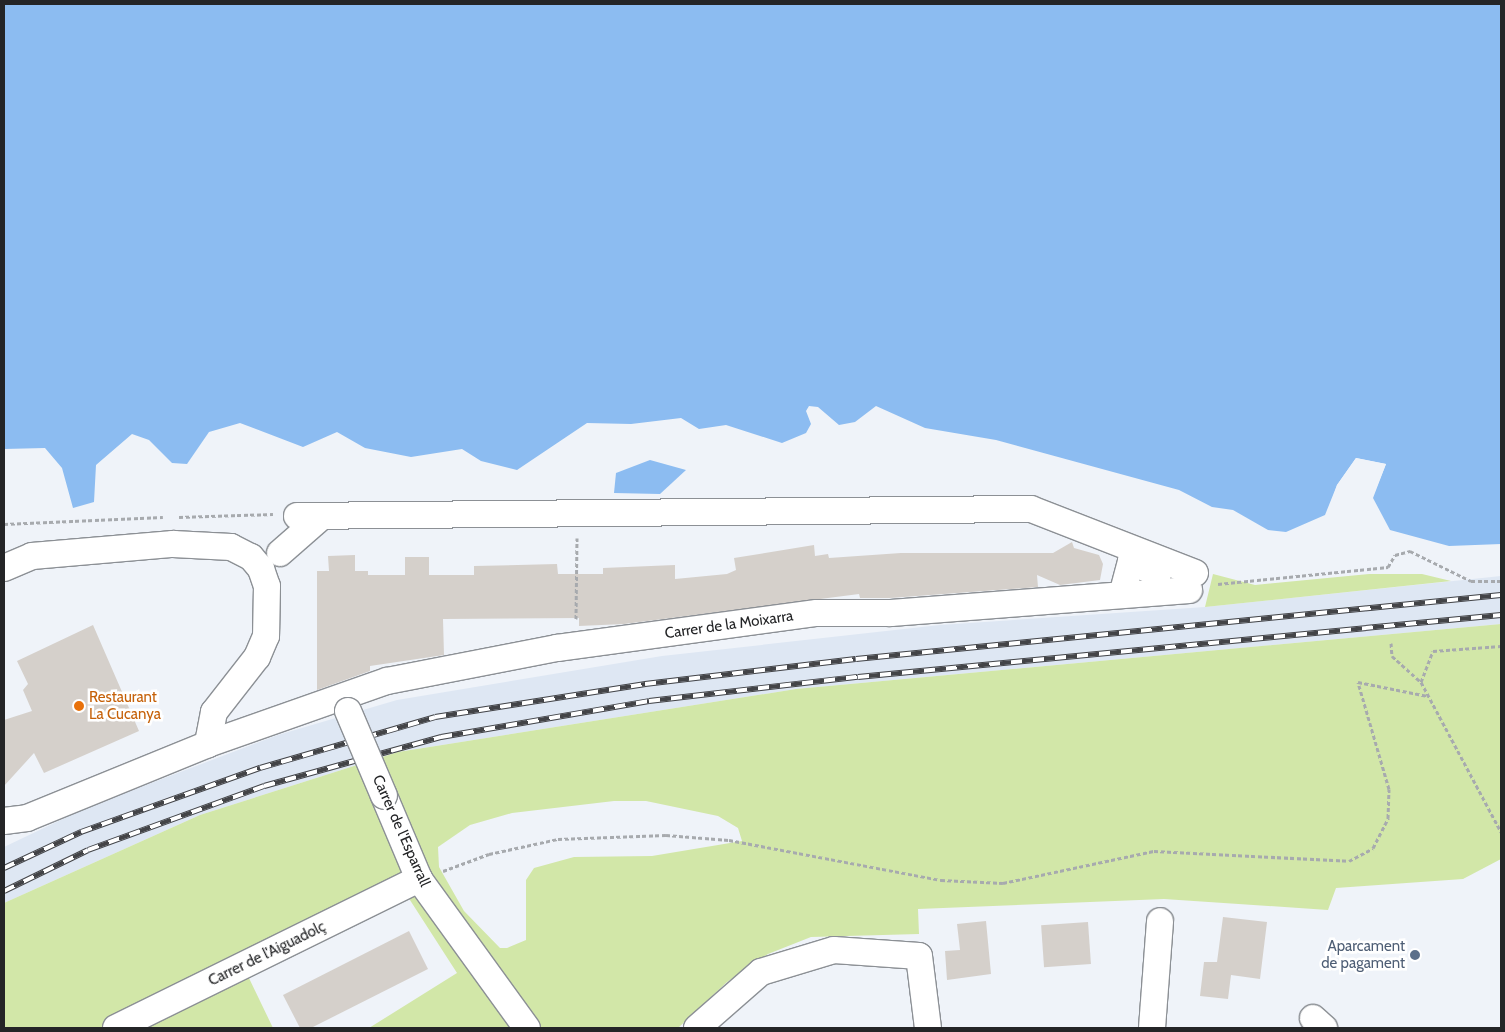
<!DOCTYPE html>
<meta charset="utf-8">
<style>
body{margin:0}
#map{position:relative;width:1505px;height:1032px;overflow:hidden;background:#eff3f9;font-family:Cabin,sans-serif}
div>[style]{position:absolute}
.built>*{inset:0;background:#dee7f3}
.green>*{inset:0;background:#d2e7a8}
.water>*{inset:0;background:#8cbcf1}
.pier>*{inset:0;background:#eff3f9}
.building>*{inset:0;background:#d5d0cb;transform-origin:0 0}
.path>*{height:3px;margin-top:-1.5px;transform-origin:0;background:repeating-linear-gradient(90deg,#a7aaae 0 4px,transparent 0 6.5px)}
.roads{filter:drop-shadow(1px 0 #8c9095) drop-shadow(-1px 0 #8c9095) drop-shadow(0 1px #8c9095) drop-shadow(0 -1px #8c9095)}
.minor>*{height:26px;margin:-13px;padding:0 13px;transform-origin:13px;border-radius:13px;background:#fff}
.rail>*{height:5.5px;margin-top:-2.75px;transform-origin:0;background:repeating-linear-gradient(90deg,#fff 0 11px,#434447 0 22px);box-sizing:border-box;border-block:1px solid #434447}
.bridges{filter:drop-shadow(1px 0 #8c9095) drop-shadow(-1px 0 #8c9095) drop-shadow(0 1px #8c9095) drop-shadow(0 -1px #8c9095)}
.minor-bridge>*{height:26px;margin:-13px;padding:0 13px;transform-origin:13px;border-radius:13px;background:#fff}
.dots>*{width:14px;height:14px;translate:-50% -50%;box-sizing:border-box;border:2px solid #fff;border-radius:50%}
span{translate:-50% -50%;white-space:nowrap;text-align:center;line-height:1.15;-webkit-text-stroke:5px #fff;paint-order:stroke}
.street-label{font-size:15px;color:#242527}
.food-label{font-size:15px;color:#c56008}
.left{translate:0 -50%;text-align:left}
.service-label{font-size:15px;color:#4e5e75}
.right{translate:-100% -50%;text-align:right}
.frame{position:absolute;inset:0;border:5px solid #242527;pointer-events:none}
</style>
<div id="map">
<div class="built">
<div style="clip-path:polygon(1501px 576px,1501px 624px,796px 689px,398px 752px,200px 815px,4px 903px,4px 847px,88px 807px,278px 735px,397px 700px,662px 656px,940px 625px,1205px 607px)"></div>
</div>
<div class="green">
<div style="clip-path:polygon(1213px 574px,1255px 585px,1369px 574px,1422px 574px,1451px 581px,1205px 607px)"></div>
<div style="clip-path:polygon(evenodd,1501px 624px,1501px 859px,1463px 879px,1336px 888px,1328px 910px,1164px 899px,918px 909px,919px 934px,811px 937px,768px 954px,727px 982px,678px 1028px,369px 1028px,457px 973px,408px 897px,248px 976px,273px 1028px,4px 1028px,4px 903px,200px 815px,398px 752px,796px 689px,1501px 624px,614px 801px,646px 801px,718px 816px,738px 828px,742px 841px,652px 856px,574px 857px,534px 868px,526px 880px,526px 940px,507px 948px,500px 948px,464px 911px,439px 867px,438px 847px,470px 825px,512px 813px,614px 801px)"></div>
</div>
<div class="water">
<div style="clip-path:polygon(4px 4px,1501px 4px,1501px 544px,1449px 546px,1390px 530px,1373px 498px,1386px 464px,1356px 458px,1337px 485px,1325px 515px,1286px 532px,1268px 530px,1233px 510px,1212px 507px,1179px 490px,996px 440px,925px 428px,876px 406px,855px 422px,839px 425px,818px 407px,809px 406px,806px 411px,811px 424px,806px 433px,782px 443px,726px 425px,699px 429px,681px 418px,631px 424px,587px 423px,517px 470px,481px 461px,462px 449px,411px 457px,365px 448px,337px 432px,303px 447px,240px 423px,209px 432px,187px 464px,172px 463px,149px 440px,132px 434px,96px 465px,94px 502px,73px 508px,62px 468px,45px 448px,4px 449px)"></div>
<div style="clip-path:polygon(650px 460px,686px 470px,660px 494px,614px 493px,616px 473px)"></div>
</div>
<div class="pier">
<div style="clip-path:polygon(1356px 458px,1386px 464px,1371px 501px,1383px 466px,1357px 461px,1339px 486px,1327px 516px,1337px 485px)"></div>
</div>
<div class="building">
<div style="clip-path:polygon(1072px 542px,1074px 548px,1099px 555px,1103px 564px,1100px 580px,1060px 585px,1037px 575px,1038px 587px,890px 598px,860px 598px,859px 594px,624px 624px,579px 626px,579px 618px,443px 619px,444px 655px,370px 666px,370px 671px,317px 690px,317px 571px,329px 571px,328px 556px,355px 555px,355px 571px,368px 571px,368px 575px,405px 575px,405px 557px,429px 557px,429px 575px,474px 575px,474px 566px,557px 564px,558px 574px,603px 574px,603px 568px,675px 565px,675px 579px,727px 574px,736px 570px,734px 558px,814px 545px,815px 556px,828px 554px,829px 558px,901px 553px,1053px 553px)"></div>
<div style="clip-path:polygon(93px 625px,139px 731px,44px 773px,34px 753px,4px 786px,4px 720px,32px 711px,23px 690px,28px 684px,17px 661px)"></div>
<div style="clip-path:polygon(1223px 917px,1267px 922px,1260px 979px,1231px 975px,1228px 999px,1200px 996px,1204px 962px,1217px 962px)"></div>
<div style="clip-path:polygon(986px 921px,991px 974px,947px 980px,945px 951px,960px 950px,957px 924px)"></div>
<div style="left:1088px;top:922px;width:42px;height:47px;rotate:86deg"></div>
<div style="clip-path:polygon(409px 931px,428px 969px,311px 1028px,300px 1028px,283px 995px)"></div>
</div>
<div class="path">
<div style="left:179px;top:517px;width:94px;rotate:-1.8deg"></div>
<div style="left:4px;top:524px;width:159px;rotate:-2.5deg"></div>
<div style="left:1218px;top:584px;width:171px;rotate:-5.7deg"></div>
<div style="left:1388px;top:567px;width:14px;rotate:-60deg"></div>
<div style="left:1395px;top:555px;width:16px;rotate:-15deg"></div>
<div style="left:1410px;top:551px;width:68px;rotate:26.2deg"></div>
<div style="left:1471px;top:581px;width:30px"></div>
<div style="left:576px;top:619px;width:81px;rotate:-89.3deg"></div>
<div style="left:1391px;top:643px;width:13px;rotate:86deg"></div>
<div style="left:1392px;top:656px;width:39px;rotate:42deg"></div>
<div style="left:1421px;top:682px;width:170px;rotate:61.9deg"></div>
<div style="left:1421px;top:682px;width:33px;rotate:-69deg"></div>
<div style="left:1433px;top:651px;width:68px;rotate:-4.2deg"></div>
<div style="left:443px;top:871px;width:49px;rotate:-20.3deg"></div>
<div style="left:489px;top:854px;width:71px;rotate:-12.3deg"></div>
<div style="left:558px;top:839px;width:108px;rotate:-2.1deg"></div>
<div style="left:666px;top:835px;width:63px;rotate:4.5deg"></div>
<div style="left:729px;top:840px;width:216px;rotate:10.7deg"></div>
<div style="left:941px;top:880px;width:62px;rotate:2.8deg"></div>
<div style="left:1003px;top:883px;width:154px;rotate:-12deg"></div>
<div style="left:1154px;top:851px;width:195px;rotate:2.9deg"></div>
<div style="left:1349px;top:861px;width:27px;rotate:-28deg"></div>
<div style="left:1373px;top:848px;width:34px;rotate:-63deg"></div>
<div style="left:1388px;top:818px;width:29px;rotate:-88deg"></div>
<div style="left:1389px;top:789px;width:111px;rotate:-106.2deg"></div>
<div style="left:1358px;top:682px;width:71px;rotate:11.3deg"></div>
</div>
<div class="roads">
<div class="minor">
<div style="left:297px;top:516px;width:734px;rotate:-0.55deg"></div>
<div style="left:1031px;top:509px;width:176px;rotate:21.3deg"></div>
<div style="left:280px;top:553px;width:53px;rotate:-41.2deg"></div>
<div style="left:4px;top:568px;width:30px;rotate:-23deg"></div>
<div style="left:32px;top:556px;width:142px;rotate:-4.9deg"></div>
<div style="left:173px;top:544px;width:58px;rotate:3deg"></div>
<div style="left:231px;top:547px;width:22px;rotate:27deg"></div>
<div style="left:251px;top:557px;width:16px;rotate:50deg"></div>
<div style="left:261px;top:569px;width:18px;rotate:71deg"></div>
<div style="left:267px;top:586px;width:50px;rotate:91.1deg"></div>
<div style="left:266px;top:636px;width:23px;rotate:113deg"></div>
<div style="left:257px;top:657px;width:70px;rotate:128deg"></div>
<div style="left:214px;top:712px;width:33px;rotate:101deg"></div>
<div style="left:1122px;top:595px;width:35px;rotate:-75deg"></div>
<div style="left:1131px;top:561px;width:30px;rotate:26deg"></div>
<div style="left:384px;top:796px;width:90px;rotate:67.1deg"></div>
<div style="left:419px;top:879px;width:184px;rotate:54.1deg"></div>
<div style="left:4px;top:821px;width:23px;rotate:-7deg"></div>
<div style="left:27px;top:818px;width:196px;rotate:-22.2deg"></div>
<div style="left:208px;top:744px;width:190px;rotate:-19.4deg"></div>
<div style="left:387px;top:681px;width:173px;rotate:-11deg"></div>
<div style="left:557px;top:648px;width:262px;rotate:-7.7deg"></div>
<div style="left:817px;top:613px;width:74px"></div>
<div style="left:891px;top:613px;width:299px;rotate:-4.4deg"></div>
<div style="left:1313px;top:1018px;width:15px;rotate:42deg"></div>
<div style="left:116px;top:1028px;width:338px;rotate:-26.2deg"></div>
<div style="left:697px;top:1028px;width:85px;rotate:-41.2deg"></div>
<div style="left:761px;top:972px;width:76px;rotate:-16.8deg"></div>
<div style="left:834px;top:950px;width:85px;rotate:4deg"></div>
<div style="left:919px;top:956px;width:73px;rotate:82.9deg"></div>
<div style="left:1152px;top:1028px;width:107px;rotate:-85.7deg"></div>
</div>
</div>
<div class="rail">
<div style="left:4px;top:868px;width:85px;rotate:-25.1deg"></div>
<div style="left:81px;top:832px;width:190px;rotate:-19.7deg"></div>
<div style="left:260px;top:768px;width:182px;rotate:-16.2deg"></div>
<div style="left:435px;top:717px;width:213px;rotate:-8.9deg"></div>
<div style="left:645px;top:684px;width:212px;rotate:-6.8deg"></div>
<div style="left:856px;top:659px;width:648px;rotate:-5.67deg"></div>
<div style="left:4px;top:891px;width:93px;rotate:-26deg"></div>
<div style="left:88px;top:850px;width:187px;rotate:-20deg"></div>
<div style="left:264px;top:786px;width:184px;rotate:-15.5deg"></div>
<div style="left:441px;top:737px;width:211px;rotate:-9.8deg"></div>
<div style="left:649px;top:701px;width:210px;rotate:-6.6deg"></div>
<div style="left:858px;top:677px;width:646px;rotate:-5.51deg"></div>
</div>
<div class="bridges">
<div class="minor-bridge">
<div style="left:348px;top:711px;width:92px;rotate:67deg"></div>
</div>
</div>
<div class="dots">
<div style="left:79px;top:706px;background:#e8710a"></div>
<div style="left:1415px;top:955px;background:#5c6f8a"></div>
</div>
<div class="street-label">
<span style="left:729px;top:625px;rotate:-8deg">Carrer de la Moixarra</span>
<span style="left:401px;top:831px;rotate:66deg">Carrer de l'Esparrall</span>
<span style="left:267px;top:954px;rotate:-26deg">Carrer de l'Aiguadolç</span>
</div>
<div class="food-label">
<span class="left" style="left:89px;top:706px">Restaurant<br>La Cucanya</span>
</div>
<div class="service-label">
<span class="right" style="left:1405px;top:955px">Aparcament<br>de pagament</span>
</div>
<div class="frame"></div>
</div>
